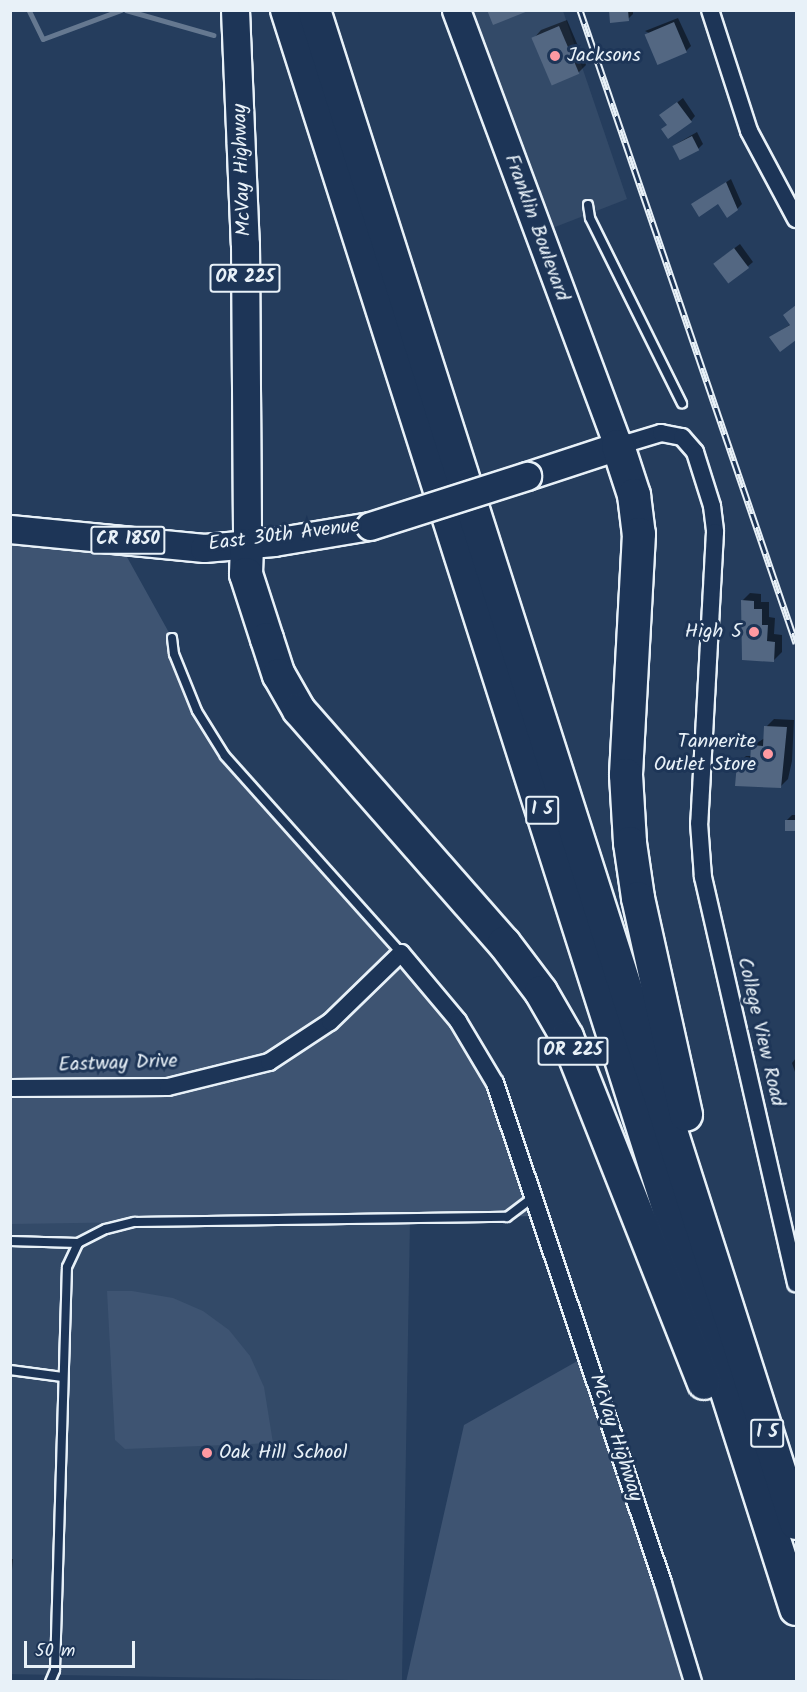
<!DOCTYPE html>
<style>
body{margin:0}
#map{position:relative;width:807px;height:1692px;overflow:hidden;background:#253d5d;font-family:Kalam,sans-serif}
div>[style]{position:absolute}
.built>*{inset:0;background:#334a68;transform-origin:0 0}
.green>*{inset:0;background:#3e5472}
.shadow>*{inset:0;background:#0007}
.stream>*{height:4.5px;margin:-2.25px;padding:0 2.25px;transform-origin:2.25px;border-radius:2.25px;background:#657890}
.building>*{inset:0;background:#536782;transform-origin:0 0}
.roads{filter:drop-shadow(2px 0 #e8f1f8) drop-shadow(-2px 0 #e8f1f8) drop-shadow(0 2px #e8f1f8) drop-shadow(0 -2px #e8f1f8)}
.service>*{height:8px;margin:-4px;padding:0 4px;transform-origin:4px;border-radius:4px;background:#1d3557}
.minor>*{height:16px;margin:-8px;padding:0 8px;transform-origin:8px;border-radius:8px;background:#1d3557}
.primary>*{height:27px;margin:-13.5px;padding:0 13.5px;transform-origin:13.5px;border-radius:13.5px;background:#1d3557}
.motorway>*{height:32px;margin:-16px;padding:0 16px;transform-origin:16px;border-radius:16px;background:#1d3557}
.rail>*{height:7px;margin-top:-3.5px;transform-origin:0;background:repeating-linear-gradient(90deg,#1d3557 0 14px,#e8f1f8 0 28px);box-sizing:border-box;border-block:2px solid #e8f1f8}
.bridges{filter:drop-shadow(2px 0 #e8f1f8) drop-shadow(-2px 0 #e8f1f8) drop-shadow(0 2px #e8f1f8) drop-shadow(0 -2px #e8f1f8)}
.primary-bridge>*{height:27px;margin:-13.5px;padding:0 13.5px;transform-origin:13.5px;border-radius:13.5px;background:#1d3557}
.dots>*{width:16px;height:16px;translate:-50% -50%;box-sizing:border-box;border:3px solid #1d3557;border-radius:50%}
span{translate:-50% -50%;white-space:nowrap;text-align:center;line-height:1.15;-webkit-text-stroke:6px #1d3557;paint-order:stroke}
.shield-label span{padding:2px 4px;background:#1d3557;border:2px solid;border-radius:4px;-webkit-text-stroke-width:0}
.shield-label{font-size:18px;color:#e8f1f8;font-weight:700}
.poi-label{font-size:20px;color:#e8f1f8}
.left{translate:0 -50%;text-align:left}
.right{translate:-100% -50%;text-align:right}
.street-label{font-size:20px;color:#e8f1f8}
.frame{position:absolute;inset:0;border:12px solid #e8f1f8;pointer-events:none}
.scale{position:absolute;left:24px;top:1641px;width:111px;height:27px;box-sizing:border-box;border:3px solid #e8f1f8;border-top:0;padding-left:8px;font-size:18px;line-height:21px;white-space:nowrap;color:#e8f1f8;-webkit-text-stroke:4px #1d3557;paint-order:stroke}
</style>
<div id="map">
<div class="built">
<div style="clip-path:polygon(471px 11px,563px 11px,627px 199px,550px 229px,514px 139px)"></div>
<div style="left:410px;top:1220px;width:461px;height:399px;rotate:91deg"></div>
</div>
<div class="green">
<div style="clip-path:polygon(11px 529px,117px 539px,172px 638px,197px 711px,225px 756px,377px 922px,474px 1048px,542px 1216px,11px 1224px)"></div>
<div style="clip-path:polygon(107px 1291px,132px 1291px,173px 1298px,203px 1311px,229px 1330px,250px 1356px,264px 1387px,273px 1443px,125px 1449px,115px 1440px)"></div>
<div style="clip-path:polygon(588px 1355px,689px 1681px,406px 1682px,464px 1425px)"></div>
</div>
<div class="shadow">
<div style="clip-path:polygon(610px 10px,633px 10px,633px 14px,628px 19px)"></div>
<div style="clip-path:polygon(678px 18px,691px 46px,686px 51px,645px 31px)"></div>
<div style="clip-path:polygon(567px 20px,586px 65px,578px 73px,534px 38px,541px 30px)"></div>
<div style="clip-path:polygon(683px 98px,695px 116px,691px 121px,668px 125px,661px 115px)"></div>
<div style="clip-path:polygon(697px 132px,703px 144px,698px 149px,673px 146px)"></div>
<div style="clip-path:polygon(731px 179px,742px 204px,737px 209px,719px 202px,693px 204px)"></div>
<div style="clip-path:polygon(740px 244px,753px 262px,729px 282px,720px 259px)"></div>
<div style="clip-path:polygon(796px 306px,796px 338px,781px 350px,771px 337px,791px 324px,790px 311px)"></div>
<div style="clip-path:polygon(750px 593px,761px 594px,761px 602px,769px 602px,769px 617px,775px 618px,774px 634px,782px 635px,782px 652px,774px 660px,742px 601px)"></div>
<div style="clip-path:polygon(774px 719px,794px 720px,792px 761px,788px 779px,780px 787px,738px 764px,746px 756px,752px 756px,752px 746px,765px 738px,766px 727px)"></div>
<div style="clip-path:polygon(792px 815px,796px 815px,796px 830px,787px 830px,787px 820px)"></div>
<div style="clip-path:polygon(796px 1058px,796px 1075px,792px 1063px)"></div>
<div style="clip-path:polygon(10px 1559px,13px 1559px,10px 1592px)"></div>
</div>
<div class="stream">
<div style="left:29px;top:10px;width:32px;rotate:64deg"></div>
<div style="left:43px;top:39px;width:83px;rotate:-20.4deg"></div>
<div style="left:126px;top:10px;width:91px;rotate:15.9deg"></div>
</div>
<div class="building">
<div style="clip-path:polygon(487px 10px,528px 10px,528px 11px,493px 25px)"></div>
<div style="clip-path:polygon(609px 10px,628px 10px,629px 21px,610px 23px)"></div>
<div style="left:674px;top:22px;width:33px;height:32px;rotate:67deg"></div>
<div style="left:559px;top:26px;width:52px;height:30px;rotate:67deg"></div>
<div style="clip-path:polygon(677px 102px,692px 122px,668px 139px,661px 129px,667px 125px,659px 115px)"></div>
<div style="left:692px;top:136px;width:16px;height:22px;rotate:63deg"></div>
<div style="clip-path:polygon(726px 182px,738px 210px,727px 218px,718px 204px,699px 217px,691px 204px)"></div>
<div style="left:734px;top:248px;width:25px;height:26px;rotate:53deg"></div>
<div style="clip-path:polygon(796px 305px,796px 340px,780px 352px,769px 337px,790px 325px,783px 315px)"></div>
<div style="clip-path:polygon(741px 600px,754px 601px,754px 609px,762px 609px,762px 625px,768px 625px,767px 641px,775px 642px,774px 662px,742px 660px)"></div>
<div style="clip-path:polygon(764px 726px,787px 727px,781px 788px,735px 786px,737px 763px,750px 764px,751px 745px,763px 746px)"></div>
<div style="left:785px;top:820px;width:11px;height:11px"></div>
</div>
<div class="roads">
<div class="service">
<div style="left:588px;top:205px;width:13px;rotate:81deg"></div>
<div style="left:590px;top:218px;width:207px;rotate:63.6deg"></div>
<div style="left:172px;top:638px;width:16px;rotate:83deg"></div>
<div style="left:174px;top:654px;width:61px;rotate:68deg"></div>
<div style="left:197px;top:711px;width:53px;rotate:58.1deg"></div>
<div style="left:225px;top:756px;width:264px;rotate:48.2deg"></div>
<div style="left:10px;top:1241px;width:68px;rotate:1.7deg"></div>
<div style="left:10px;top:1370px;width:53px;rotate:7.5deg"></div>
<div style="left:50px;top:1682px;width:13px;rotate:-67deg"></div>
<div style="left:55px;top:1670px;width:403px;rotate:-88.3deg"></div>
<div style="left:67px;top:1267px;width:26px;rotate:-65deg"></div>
<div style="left:78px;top:1243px;width:31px;rotate:-27deg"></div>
<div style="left:106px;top:1229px;width:30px;rotate:-14deg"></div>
<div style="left:135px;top:1222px;width:372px;rotate:-0.8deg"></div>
<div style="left:507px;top:1217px;width:35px;rotate:-37deg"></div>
</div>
<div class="minor">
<div style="left:710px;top:10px;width:127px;rotate:72.1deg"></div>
<div style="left:749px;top:131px;width:100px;rotate:61.9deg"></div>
<div style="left:618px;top:446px;width:45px;rotate:-16.8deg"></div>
<div style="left:661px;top:433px;width:21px;rotate:11deg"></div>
<div style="left:682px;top:437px;width:20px;rotate:49deg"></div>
<div style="left:695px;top:452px;width:57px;rotate:72.5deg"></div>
<div style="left:712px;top:506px;width:26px;rotate:83deg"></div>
<div style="left:715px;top:532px;width:291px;rotate:93.1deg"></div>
<div style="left:699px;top:823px;width:54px;rotate:85.8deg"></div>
<div style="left:703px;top:877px;width:417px;rotate:77.1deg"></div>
<div style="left:10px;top:1088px;width:158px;rotate:-0.4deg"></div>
<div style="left:168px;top:1087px;width:104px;rotate:-13.9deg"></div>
<div style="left:269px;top:1062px;width:73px;rotate:-33.3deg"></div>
<div style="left:330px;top:1022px;width:99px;rotate:-44.2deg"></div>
<div style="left:401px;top:953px;width:89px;rotate:50deg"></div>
<div style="left:458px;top:1021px;width:72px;rotate:59.2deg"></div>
<div style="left:495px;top:1083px;width:527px;rotate:71.43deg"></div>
<div style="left:663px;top:1583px;width:103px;rotate:73.1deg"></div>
</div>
<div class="primary">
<div style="left:235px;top:10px;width:234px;rotate:87.6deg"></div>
<div style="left:245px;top:244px;width:301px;rotate:89.6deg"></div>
<div style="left:456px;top:10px;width:465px;rotate:69.6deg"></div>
<div style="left:618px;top:446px;width:96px;rotate:161.8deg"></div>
<div style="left:10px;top:529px;width:195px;rotate:5.6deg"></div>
<div style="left:204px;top:548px;width:70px;rotate:-4.9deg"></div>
<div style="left:274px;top:542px;width:97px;rotate:-9.5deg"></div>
</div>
<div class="motorway">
<div style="left:287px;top:10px;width:1678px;rotate:72.34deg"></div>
<div style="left:314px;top:10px;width:1588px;rotate:72.33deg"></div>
<div style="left:618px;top:446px;width:52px;rotate:71.9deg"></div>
<div style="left:634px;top:495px;width:39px;rotate:83deg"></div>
<div style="left:639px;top:534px;width:241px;rotate:93.1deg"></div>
<div style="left:626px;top:775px;width:68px;rotate:86.6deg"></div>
<div style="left:630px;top:843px;width:56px;rotate:81.7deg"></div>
<div style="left:638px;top:898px;width:222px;rotate:77.5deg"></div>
<div style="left:247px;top:545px;width:29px;rotate:92deg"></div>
<div style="left:246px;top:574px;width:68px;rotate:72.1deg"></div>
<div style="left:267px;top:639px;width:38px;rotate:72deg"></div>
<div style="left:279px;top:675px;width:40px;rotate:60.3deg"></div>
<div style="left:299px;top:710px;width:310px;rotate:48.7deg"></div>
<div style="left:504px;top:943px;width:61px;rotate:52.9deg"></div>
<div style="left:541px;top:992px;width:52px;rotate:60deg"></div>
<div style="left:567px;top:1037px;width:372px;rotate:68.4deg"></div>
</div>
</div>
<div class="rail">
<div style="left:580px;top:10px;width:669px;rotate:71.16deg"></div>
</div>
<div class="bridges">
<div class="primary-bridge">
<div style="left:370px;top:526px;width:165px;rotate:-17.7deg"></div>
</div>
</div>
<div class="dots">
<div style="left:555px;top:56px;background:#ff9aa2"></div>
<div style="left:754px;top:632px;background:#ff9aa2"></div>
<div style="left:768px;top:754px;background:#ff9aa2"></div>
<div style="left:207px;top:1453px;background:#ff9aa2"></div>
</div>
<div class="shield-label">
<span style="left:245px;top:278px">OR 225</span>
<span style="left:128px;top:540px">CR 1850</span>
<span style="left:542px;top:810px">I 5</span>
<span style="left:573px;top:1051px">OR 225</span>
<span style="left:767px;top:1433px">I 5</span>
</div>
<div class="poi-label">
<span class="left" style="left:567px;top:56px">Jacksons</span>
<span class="right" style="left:742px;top:632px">High 5</span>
<span class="right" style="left:756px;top:754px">Tannerite<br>Outlet Store</span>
<span class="left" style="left:219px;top:1453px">Oak Hill School</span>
</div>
<div class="street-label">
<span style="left:243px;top:170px;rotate:-92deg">McVay Highway</span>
<span style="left:536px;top:228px;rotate:70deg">Franklin Boulevard</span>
<span style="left:284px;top:536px;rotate:-7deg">East 30th Avenue</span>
<span style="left:760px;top:1032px;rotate:77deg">College View Road</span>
<span style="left:118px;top:1064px;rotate:-2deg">Eastway Drive</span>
<span style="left:615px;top:1438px;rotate:72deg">McVay Highway</span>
</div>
<div class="frame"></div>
<div class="scale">50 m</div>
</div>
